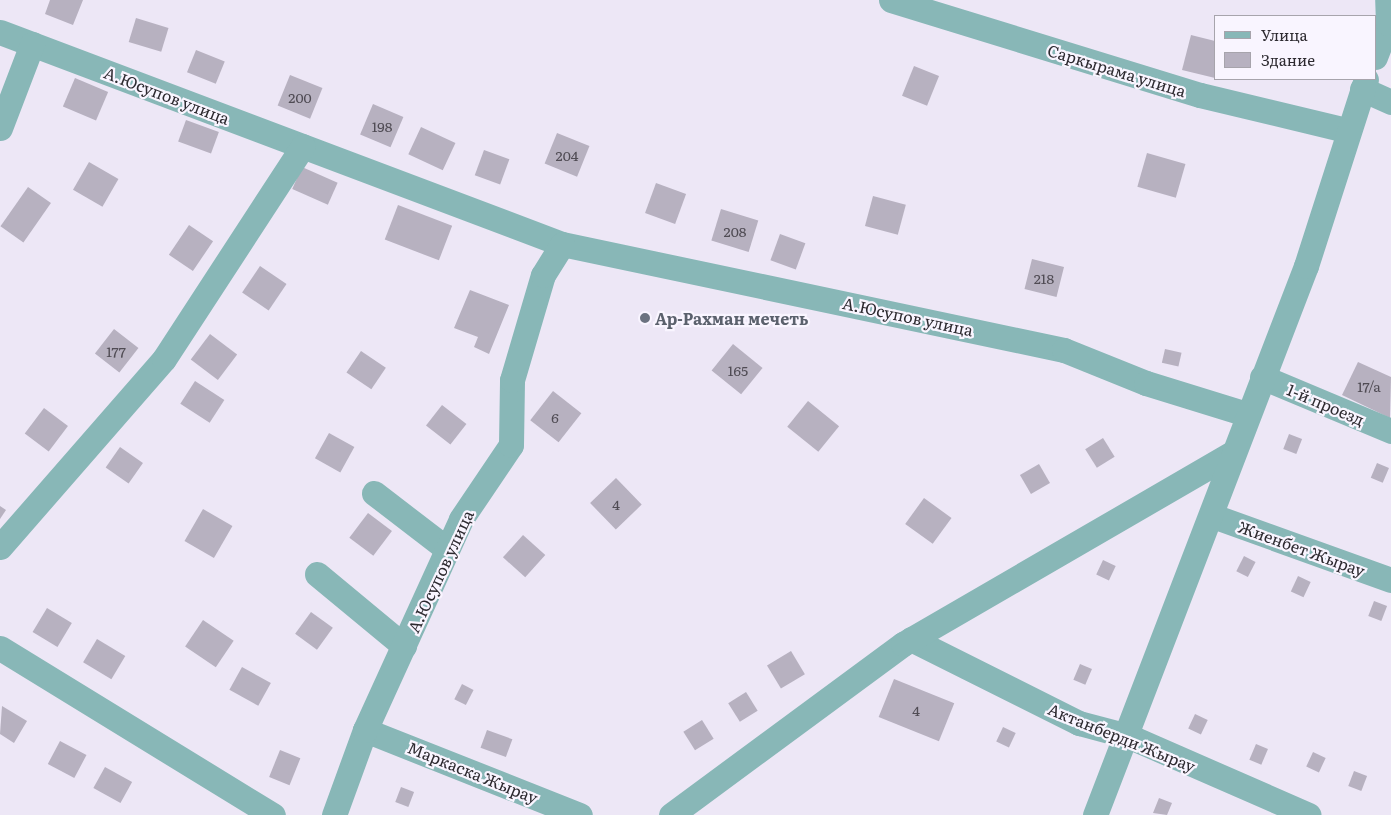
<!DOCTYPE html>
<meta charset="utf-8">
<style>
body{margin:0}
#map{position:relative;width:1391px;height:815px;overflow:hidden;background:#ede7f6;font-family:Literata,serif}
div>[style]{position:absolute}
.building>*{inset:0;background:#b7b1c0;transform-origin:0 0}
.minor>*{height:25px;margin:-12.5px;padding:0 12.5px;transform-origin:12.5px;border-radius:12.5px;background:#88b7b7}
.dots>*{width:14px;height:14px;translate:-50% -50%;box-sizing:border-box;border:2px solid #f9f5ff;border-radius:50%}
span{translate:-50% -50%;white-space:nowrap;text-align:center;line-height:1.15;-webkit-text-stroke:4.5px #f9f5ff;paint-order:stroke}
.number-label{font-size:14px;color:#504c54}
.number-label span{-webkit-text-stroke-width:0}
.street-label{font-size:16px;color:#2d2a30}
.worship-label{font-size:16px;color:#5b616d;font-weight:700}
.left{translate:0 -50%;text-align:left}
.legend{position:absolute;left:1214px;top:15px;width:162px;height:65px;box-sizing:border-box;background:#f9f5ff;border:1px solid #a7a4ac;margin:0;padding:6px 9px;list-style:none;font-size:15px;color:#2d2a30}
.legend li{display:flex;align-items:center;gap:10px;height:25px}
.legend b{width:25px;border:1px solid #a7a4ac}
</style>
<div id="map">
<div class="building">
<div style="clip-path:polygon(50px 0,83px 0,73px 25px,45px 14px)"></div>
<div style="left:136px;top:18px;width:34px;height:25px;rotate:17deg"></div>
<div style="clip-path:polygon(1191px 35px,1215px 41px,1215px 78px,1182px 70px)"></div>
<div style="left:196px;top:50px;width:31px;height:24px;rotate:22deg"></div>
<div style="left:914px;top:66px;width:27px;height:32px;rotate:22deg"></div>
<div style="left:290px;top:75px;width:35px;height:33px;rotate:22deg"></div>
<div style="left:75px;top:78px;width:36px;height:31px;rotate:23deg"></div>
<div style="left:373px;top:104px;width:33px;height:33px;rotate:23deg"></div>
<div style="left:186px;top:120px;width:35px;height:23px;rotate:20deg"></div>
<div style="left:421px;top:127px;width:38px;height:30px;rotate:25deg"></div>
<div style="left:557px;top:133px;width:35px;height:33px;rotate:22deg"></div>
<div style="left:484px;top:150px;width:27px;height:27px;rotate:20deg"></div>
<div style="left:1147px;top:153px;width:40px;height:35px;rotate:16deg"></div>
<div style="left:89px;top:162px;width:34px;height:32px;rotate:30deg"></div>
<div style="left:302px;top:167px;width:39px;height:24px;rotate:24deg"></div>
<div style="left:656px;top:183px;width:32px;height:32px;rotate:20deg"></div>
<div style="left:28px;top:187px;width:28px;height:48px;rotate:35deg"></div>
<div style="left:873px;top:196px;width:34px;height:31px;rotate:15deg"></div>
<div style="left:398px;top:205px;width:58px;height:37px;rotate:21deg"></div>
<div style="left:721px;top:209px;width:39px;height:33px;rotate:17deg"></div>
<div style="left:189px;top:225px;width:29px;height:36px;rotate:34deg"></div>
<div style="left:780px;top:234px;width:27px;height:28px;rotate:20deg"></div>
<div style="left:1032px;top:259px;width:33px;height:31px;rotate:14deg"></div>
<div style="left:260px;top:266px;width:32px;height:32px;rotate:34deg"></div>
<div style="clip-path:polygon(470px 290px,509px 305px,489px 354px,474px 347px,478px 337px,454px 328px)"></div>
<div style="left:114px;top:329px;width:31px;height:31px;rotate:38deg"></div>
<div style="left:210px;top:334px;width:34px;height:32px;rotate:37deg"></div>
<div style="left:733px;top:344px;width:38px;height:34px;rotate:39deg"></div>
<div style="left:1165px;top:349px;width:17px;height:14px;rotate:13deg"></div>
<div style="left:361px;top:351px;width:30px;height:26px;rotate:34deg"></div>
<div style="clip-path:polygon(1358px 362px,1391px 377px,1390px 418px,1342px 395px)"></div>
<div style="left:195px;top:381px;width:35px;height:27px;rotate:33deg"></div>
<div style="left:553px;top:391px;width:36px;height:37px;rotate:38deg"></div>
<div style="left:808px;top:401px;width:40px;height:33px;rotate:39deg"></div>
<div style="left:442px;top:405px;width:31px;height:26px;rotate:38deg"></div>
<div style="left:44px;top:408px;width:30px;height:32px;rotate:37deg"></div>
<div style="left:329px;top:433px;width:29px;height:29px;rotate:29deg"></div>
<div style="left:1289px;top:434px;width:14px;height:16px;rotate:21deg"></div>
<div style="left:1103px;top:438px;width:22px;height:21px;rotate:58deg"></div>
<div style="left:120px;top:447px;width:28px;height:25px;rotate:35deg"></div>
<div style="left:1377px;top:463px;width:13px;height:16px;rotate:23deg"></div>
<div style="left:1039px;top:464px;width:22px;height:22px;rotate:60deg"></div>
<div style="left:616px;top:478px;width:37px;height:36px;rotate:46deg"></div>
<div style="left:924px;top:498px;width:34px;height:32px;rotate:36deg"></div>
<div style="clip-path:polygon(0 506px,6px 510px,0 519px)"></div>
<div style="left:203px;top:509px;width:34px;height:37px;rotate:30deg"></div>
<div style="left:368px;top:513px;width:30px;height:31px;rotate:37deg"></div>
<div style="left:523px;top:535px;width:30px;height:30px;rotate:42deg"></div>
<div style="left:1244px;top:556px;width:13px;height:17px;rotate:27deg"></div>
<div style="left:1103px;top:560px;width:14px;height:16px;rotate:25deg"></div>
<div style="left:1298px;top:576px;width:14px;height:17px;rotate:25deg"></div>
<div style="left:1374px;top:601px;width:14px;height:16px;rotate:21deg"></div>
<div style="left:47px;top:608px;width:29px;height:28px;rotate:31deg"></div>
<div style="left:311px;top:612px;width:27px;height:27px;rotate:36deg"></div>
<div style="left:203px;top:620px;width:37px;height:32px;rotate:34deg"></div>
<div style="left:97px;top:639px;width:33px;height:27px;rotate:31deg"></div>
<div style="left:791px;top:651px;width:27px;height:28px;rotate:59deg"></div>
<div style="left:1080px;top:664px;width:13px;height:17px;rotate:23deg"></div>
<div style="left:242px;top:667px;width:33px;height:26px;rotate:29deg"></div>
<div style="left:894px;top:679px;width:65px;height:41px;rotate:22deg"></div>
<div style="left:462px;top:684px;width:13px;height:17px;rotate:27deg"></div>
<div style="left:746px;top:692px;width:22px;height:21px;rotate:58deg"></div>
<div style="clip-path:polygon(2px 706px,27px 721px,14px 743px,0 734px)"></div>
<div style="left:1195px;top:714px;width:14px;height:16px;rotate:25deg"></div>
<div style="left:702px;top:720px;width:22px;height:22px;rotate:58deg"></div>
<div style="left:1003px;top:727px;width:14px;height:16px;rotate:25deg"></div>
<div style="left:487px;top:730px;width:27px;height:19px;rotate:20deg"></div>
<div style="left:60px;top:741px;width:30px;height:26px;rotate:28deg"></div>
<div style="left:1256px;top:744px;width:13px;height:17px;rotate:23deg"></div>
<div style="left:280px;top:750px;width:22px;height:29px;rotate:22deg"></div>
<div style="left:1313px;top:752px;width:14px;height:16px;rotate:25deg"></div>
<div style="left:105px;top:767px;width:31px;height:24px;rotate:29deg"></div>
<div style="left:1354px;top:771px;width:14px;height:16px;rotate:21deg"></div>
<div style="left:401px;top:787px;width:14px;height:16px;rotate:21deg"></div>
<div style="clip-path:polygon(1159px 798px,1172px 803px,1167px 815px,1153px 813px)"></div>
</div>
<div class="minor">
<div style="left:891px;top:0;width:323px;rotate:17.1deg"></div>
<div style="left:1200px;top:95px;width:150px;rotate:13.5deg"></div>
<div style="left:0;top:32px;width:601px;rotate:20.67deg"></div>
<div style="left:562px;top:244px;width:513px;rotate:11.92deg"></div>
<div style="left:1064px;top:350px;width:88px;rotate:21.9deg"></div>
<div style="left:1146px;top:383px;width:105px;rotate:17.2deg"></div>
<div style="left:1375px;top:57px;width:36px;rotate:-69deg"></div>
<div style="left:1388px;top:23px;width:23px;rotate:-92deg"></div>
<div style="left:1362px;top:89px;width:32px;rotate:24deg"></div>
<div style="left:0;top:128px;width:90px;rotate:-69.1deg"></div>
<div style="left:1262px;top:377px;width:140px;rotate:22.7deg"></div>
<div style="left:374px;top:493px;width:92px;rotate:37.5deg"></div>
<div style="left:1213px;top:516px;width:189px;rotate:19.8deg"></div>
<div style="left:0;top:547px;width:249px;rotate:-48.9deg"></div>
<div style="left:164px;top:359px;width:254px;rotate:-56.9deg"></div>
<div style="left:317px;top:574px;width:113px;rotate:39.6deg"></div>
<div style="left:911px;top:639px;width:188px;rotate:26.6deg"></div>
<div style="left:1079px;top:723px;width:51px;rotate:14.9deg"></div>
<div style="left:1128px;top:736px;width:197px;rotate:23.6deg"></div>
<div style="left:0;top:648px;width:320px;rotate:31.5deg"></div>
<div style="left:365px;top:730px;width:231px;rotate:21.6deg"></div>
<div style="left:334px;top:815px;width:90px;rotate:-70deg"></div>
<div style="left:365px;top:730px;width:232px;rotate:-65.5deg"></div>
<div style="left:461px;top:519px;width:89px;rotate:-56deg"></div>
<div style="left:511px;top:445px;width:65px;rotate:-89.1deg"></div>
<div style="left:512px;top:380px;width:109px;rotate:-73.6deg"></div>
<div style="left:543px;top:275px;width:36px;rotate:-58deg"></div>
<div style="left:671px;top:815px;width:288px;rotate:-36.4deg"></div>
<div style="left:903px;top:644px;width:379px;rotate:-30.1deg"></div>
<div style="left:1095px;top:815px;width:588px;rotate:-68.98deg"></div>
<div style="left:1306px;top:266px;width:196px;rotate:-72.2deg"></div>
</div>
<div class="dots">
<div style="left:645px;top:318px;background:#6b7280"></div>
</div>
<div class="number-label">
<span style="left:300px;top:97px">200</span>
<span style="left:382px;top:126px">198</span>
<span style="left:567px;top:155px">204</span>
<span style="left:735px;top:231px">208</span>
<span style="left:1044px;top:278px">218</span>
<span style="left:116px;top:351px">177</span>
<span style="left:738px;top:370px">165</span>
<span style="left:1369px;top:386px">17/а</span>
<span style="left:555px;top:417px">6</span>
<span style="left:616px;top:504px">4</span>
<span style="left:916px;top:710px">4</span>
</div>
<div class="street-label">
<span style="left:1117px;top:70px;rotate:17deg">Саркырама улица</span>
<span style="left:167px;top:95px;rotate:21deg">А.Юсупов улица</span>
<span style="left:908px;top:316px;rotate:12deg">А.Юсупов улица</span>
<span style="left:1326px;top:404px;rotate:23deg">1-й проезд</span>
<span style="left:1302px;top:548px;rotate:20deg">Жиенбет Жырау</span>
<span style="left:440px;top:571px;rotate:-65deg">А.Юсупов улица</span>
<span style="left:1122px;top:737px;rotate:22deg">Актанберди Жырау</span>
<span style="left:473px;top:772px;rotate:22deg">Маркаска Жырау</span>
</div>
<div class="worship-label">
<span class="left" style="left:655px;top:318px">Ар-Рахман мечеть</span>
</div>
<ul class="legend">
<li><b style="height:6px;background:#88b7b7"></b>Улица</li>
<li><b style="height:14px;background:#b7b1c0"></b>Здание</li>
</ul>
</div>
